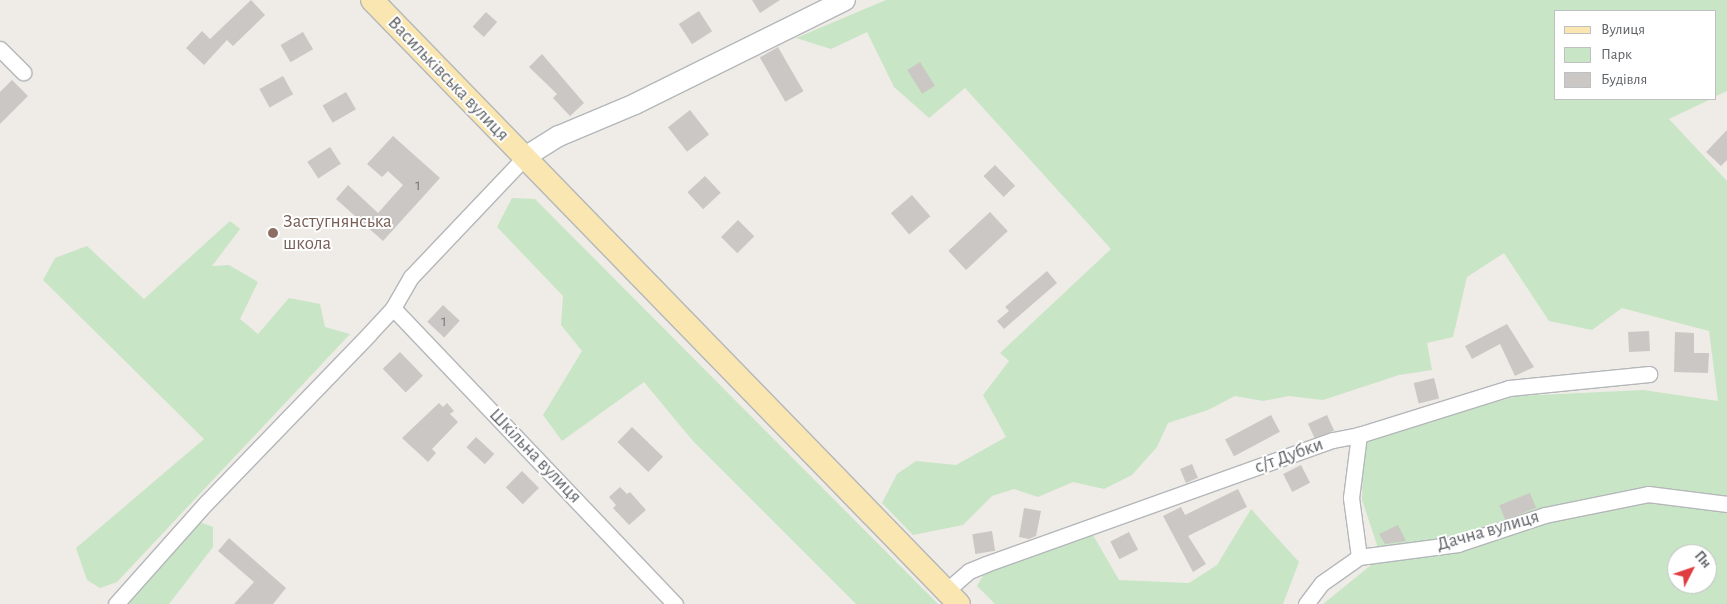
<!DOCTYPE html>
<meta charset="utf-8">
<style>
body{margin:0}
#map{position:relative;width:1727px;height:604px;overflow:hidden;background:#efece7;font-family:"Alegreya Sans",sans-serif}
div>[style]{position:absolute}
.green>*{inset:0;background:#c8e5c5}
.building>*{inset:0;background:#cbc7c4;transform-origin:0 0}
.roads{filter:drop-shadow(1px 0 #b4b7ba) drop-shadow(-1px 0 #b4b7ba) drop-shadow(0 1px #b4b7ba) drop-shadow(0 -1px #b4b7ba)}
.street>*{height:15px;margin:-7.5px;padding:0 7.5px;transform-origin:7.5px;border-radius:7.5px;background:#fff}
.secondary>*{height:20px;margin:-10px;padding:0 10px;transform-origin:10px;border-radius:10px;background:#fff}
.primary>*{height:22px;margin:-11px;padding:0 11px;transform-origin:11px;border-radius:11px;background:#fae6b1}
.dots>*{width:14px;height:14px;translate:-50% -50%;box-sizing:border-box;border:2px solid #fff;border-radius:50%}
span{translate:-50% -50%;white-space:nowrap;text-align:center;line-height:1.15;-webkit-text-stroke:4px #fff;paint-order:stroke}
.number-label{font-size:16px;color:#797b7e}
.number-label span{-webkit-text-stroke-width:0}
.street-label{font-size:19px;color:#5e6266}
.education-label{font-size:19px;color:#785e54}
.left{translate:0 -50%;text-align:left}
.legend{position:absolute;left:1554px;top:10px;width:162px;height:90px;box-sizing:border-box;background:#fff;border:1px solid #bfc0c2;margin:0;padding:6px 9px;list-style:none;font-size:15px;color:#5e6266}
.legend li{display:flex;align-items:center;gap:10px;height:25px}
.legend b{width:25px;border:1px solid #bfc0c2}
.north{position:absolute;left:1667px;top:544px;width:50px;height:50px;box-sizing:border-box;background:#fff;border:1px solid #bfc0c2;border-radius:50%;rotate:49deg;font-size:14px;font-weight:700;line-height:20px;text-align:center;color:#5e6266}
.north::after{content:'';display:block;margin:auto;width:18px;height:22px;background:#df3d42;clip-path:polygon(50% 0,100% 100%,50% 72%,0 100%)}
</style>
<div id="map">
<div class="green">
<div style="clip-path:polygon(evenodd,886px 0,1727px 0,1727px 91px,1716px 96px,1716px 11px,1556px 11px,1556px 99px,1711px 99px,1669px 119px,1727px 181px,1727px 604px,1323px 604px,1381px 557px,1362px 500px,1363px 439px,1517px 396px,1643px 390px,1718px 401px,1709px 331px,1622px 308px,1592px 330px,1549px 321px,1504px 253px,1467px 277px,1453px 337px,1427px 343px,1432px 370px,1399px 375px,1323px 400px,1289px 396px,1263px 401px,1235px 396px,1208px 410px,1168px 423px,1157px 447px,1132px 475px,1104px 489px,1073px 482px,1038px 497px,1014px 489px,992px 496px,963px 525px,913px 535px,882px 503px,897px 474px,916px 461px,956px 465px,1006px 437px,983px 395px,1009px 361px,1000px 353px,1111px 249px,965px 88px,929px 118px,894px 87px,867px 32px,831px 49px,796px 38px,886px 0,1677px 554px,1707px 554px,1707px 584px,1677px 584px,1677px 554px)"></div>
<div style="clip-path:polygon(512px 198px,535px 199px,938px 604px,856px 604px,692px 440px,644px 382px,562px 441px,543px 415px,582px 351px,561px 325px,563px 296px,497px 227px)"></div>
<div style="clip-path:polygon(230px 221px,240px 229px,212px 266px,229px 265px,258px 282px,240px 319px,258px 334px,289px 298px,320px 304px,325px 327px,350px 334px,117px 582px,100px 588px,87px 580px,76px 548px,204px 439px,43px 280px,55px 258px,87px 246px,144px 299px)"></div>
<div style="clip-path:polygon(1251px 509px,1299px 562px,1283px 604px,995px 604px,977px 586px,987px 569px,1093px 535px,1119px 580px,1189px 583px,1217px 565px)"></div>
<div style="clip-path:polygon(200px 522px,213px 527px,213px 547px,169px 604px,126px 604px)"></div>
</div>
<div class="building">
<div style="clip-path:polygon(251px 0,265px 15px,233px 46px,227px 40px,204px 65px,186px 48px,202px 31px,210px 39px)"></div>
<div style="clip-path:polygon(752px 0,780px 0,760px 13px)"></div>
<div style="left:699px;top:11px;width:24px;height:24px;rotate:57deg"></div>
<div style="left:486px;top:12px;width:15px;height:20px;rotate:42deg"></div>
<div style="left:303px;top:32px;width:20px;height:26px;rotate:60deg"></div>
<div style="left:778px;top:47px;width:51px;height:21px;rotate:60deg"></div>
<div style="clip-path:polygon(542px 54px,584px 103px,570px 116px,553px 98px,557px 94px,529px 67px)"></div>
<div style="left:920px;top:62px;width:28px;height:15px;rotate:58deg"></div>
<div style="left:283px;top:76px;width:21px;height:27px;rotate:61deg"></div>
<div style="clip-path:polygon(12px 80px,28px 96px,0 124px,0 92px)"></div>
<div style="left:346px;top:92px;width:20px;height:27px;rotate:60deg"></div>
<div style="left:690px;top:110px;width:31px;height:28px;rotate:52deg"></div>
<div style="clip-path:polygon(1727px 130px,1727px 160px,1721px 166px,1706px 152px)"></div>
<div style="clip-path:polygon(393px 136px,440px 178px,383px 241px,336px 199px,348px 185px,378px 213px,403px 185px,388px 171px,382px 177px,367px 164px)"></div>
<div style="left:330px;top:147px;width:20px;height:27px;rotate:57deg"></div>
<div style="left:995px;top:165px;width:29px;height:16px;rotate:46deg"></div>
<div style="left:705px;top:176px;width:23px;height:24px;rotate:47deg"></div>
<div style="left:912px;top:195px;width:28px;height:28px;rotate:49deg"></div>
<div style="left:990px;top:212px;width:26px;height:57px;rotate:47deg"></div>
<div style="left:738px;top:220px;width:23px;height:24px;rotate:45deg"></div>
<div style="clip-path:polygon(1047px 271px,1057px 283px,1004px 329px,997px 321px,1009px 311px,1005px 307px)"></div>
<div style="left:443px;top:305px;width:23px;height:23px;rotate:43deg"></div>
<div style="clip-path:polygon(1507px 324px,1534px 367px,1515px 376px,1500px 344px,1472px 359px,1465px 346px)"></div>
<div style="left:1649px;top:331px;width:20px;height:21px;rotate:87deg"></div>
<div style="clip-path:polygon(1675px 332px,1694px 333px,1694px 353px,1709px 353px,1708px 373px,1674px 372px)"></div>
<div style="left:400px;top:352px;width:33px;height:24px;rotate:46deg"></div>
<div style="left:1434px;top:378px;width:21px;height:21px;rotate:76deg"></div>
<div style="clip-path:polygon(439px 403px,443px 407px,447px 403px,454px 411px,450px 414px,458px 422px,432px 449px,436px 453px,428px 462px,402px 438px)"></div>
<div style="left:1271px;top:415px;width:19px;height:52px;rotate:62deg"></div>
<div style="left:1327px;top:415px;width:17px;height:21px;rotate:65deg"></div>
<div style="left:632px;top:427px;width:43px;height:21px;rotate:44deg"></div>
<div style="left:476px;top:437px;width:25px;height:14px;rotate:43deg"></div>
<div style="left:1192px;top:464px;width:15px;height:13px;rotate:67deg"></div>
<div style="left:1301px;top:465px;width:20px;height:20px;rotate:63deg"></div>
<div style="left:522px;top:471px;width:24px;height:23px;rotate:45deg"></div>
<div style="clip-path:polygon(620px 487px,627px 494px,630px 492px,646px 510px,629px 525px,613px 508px,616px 505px,609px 497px)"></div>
<div style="clip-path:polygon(1238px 489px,1247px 507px,1188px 536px,1206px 564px,1193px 572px,1163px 516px,1181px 507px,1185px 515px)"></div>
<div style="left:1530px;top:493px;width:16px;height:33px;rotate:68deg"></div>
<div style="clip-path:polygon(1024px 508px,1041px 511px,1036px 536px,1029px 539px,1019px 537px)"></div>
<div style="clip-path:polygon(1398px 525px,1406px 541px,1385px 544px,1379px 534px)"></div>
<div style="left:992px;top:531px;width:20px;height:20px;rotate:81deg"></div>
<div style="left:1129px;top:532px;width:20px;height:21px;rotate:63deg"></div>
<div style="clip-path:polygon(229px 538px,286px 588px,273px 604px,234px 604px,254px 582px,218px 551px)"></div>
</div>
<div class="roads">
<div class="street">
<div style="left:0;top:49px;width:33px;rotate:45deg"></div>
<div style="left:393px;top:308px;width:409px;rotate:46.4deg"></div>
<div style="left:1359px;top:557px;width:100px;rotate:-7.5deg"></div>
<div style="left:1458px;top:544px;width:92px;rotate:-18.4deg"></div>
<div style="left:1545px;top:515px;width:105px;rotate:-11.5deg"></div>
<div style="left:1648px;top:494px;width:80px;rotate:7.2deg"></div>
<div style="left:946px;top:591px;width:30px;rotate:-41deg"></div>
<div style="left:969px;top:571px;width:18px;rotate:-22deg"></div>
<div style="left:986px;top:564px;width:368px;rotate:-19.7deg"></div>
<div style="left:1333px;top:440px;width:26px;rotate:-11deg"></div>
<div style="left:1359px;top:435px;width:157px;rotate:-17.4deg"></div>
<div style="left:1509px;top:388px;width:141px;rotate:-5.7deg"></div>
<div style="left:116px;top:604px;width:135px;rotate:-48.3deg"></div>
<div style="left:206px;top:503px;width:235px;rotate:-46deg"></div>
<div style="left:369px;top:334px;width:35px;rotate:-47deg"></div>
<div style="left:393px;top:308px;width:36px;rotate:-60deg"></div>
<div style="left:411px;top:277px;width:166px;rotate:-46.5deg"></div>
<div style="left:1306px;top:604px;width:26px;rotate:-53deg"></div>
<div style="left:1322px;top:583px;width:45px;rotate:-35.1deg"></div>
<div style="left:1359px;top:557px;width:60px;rotate:-97.7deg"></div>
<div style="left:1351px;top:498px;width:64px;rotate:-82.8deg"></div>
</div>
<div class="secondary">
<div style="left:525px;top:157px;width:40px;rotate:-32deg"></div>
<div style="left:559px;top:136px;width:82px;rotate:-22.8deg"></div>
<div style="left:635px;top:104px;width:234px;rotate:-26.3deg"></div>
</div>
<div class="primary">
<div style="left:372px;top:0;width:842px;rotate:45.82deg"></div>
</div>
</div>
<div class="dots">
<div style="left:273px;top:233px;background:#8d6e63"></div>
</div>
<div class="number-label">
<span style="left:418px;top:185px">1</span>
<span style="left:444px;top:321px">1</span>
</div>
<div class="street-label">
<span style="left:448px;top:79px;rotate:46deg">Васильківська вулиця</span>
<span style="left:535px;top:456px;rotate:46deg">Шкільна вулиця</span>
<span style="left:1289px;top:456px;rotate:-20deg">с/т Дубки</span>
<span style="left:1488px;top:531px;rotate:-16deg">Дачна вулиця</span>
</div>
<div class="education-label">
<span class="left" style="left:283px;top:233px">Застугнянська<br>школа</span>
</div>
<ul class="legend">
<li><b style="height:6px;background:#fae6b1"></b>Вулиця</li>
<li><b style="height:14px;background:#c8e5c5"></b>Парк</li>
<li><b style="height:14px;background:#cbc7c4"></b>Будівля</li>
</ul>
<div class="north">Пн</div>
</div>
